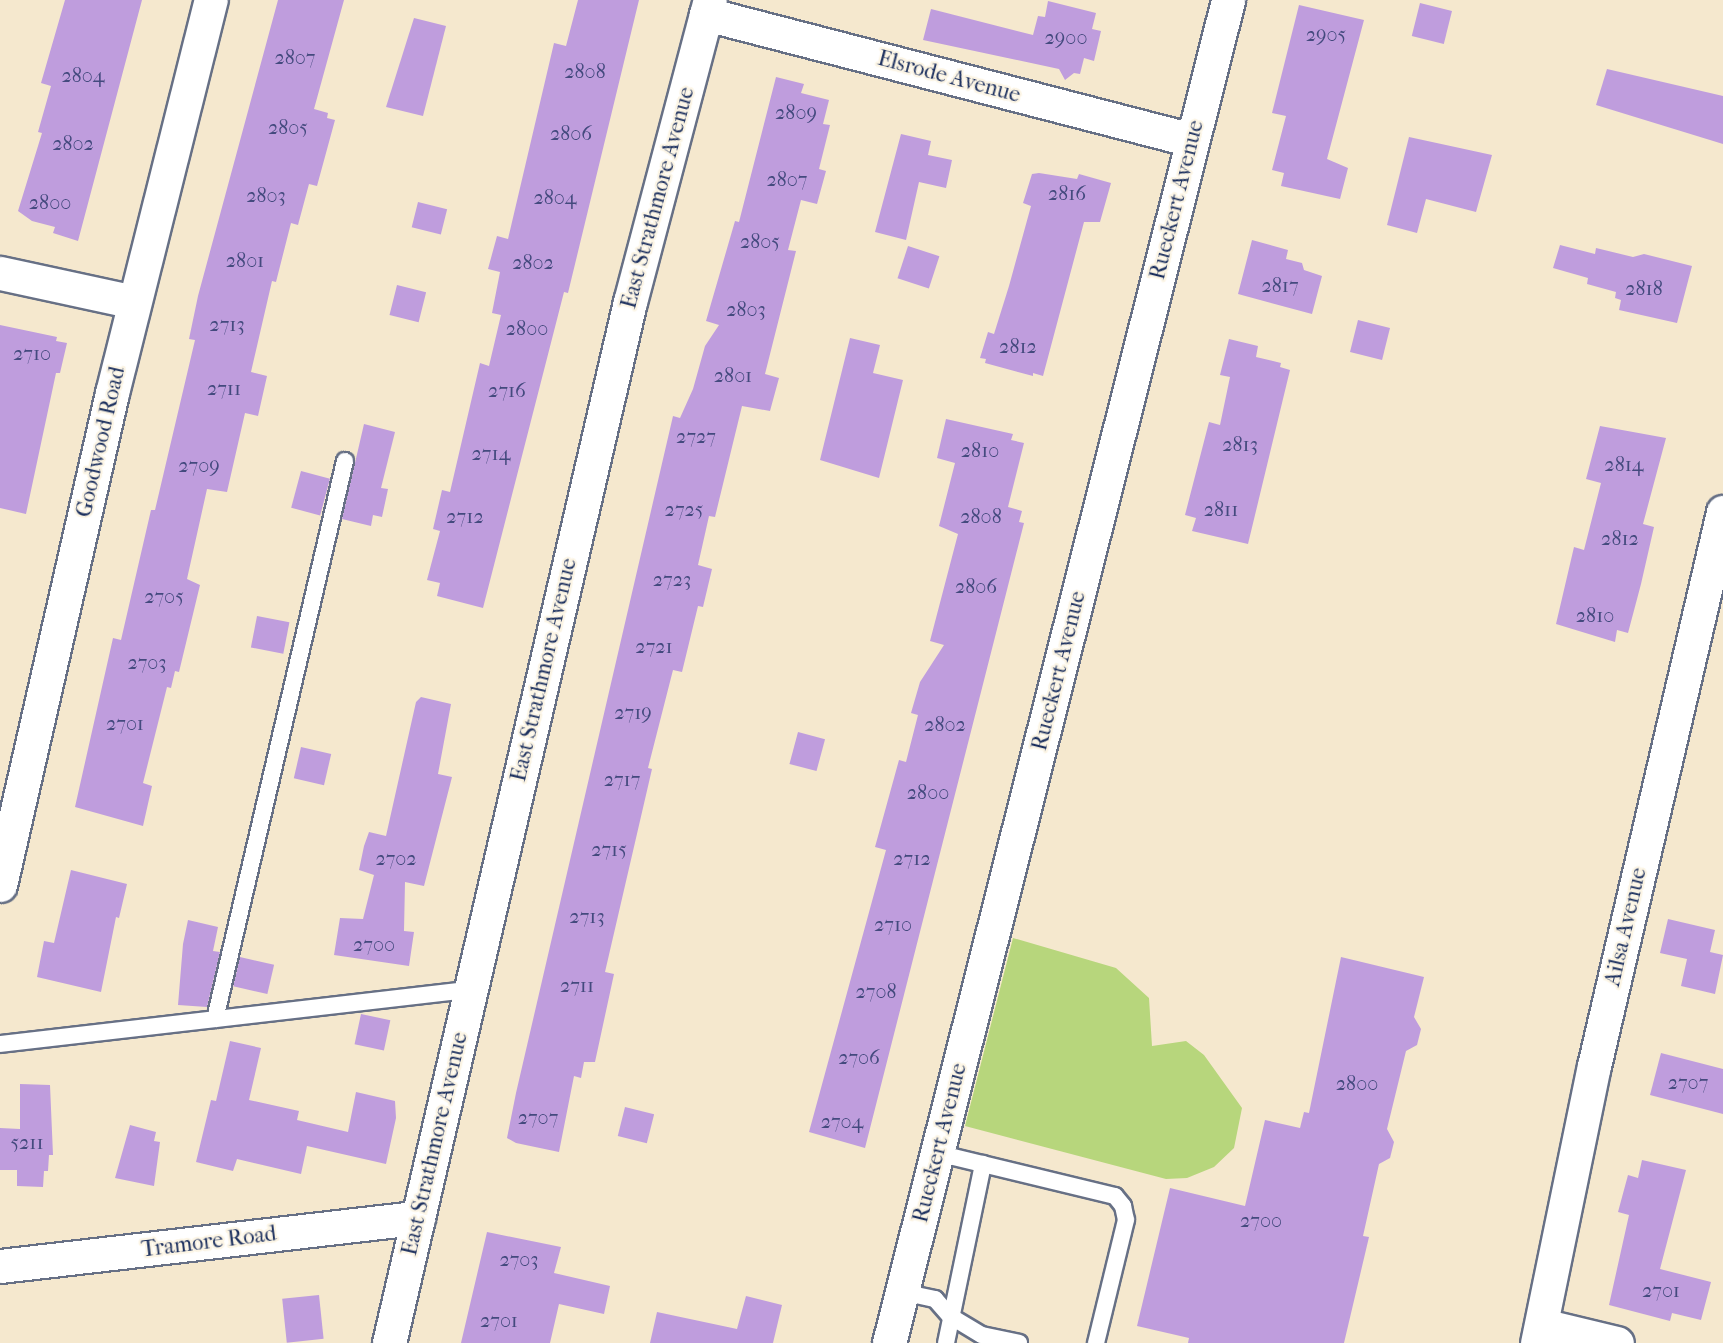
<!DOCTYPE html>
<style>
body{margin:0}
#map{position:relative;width:1723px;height:1343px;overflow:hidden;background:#f5e8ce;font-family:"IM FELL French Canon",serif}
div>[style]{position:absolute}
.green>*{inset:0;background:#b7d67c}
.building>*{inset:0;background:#bf9ddd;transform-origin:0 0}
.roads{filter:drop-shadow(2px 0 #677085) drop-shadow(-2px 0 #677085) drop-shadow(0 2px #677085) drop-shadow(0 -2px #677085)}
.service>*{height:16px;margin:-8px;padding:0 8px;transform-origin:8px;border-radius:8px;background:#fff}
.minor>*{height:33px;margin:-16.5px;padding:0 16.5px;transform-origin:16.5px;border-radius:16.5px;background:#fff}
span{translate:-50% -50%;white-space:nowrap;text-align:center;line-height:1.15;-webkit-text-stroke:4.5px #fcf5e5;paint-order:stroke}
.number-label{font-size:20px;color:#444a7e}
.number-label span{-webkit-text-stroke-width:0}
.street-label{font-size:22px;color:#1b2f5e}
</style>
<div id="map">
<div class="green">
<div style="clip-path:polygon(1013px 938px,1116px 968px,1149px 998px,1152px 1046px,1186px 1041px,1204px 1055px,1242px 1108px,1234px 1148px,1214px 1167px,1187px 1178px,1166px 1179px,965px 1126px)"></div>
</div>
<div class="building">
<div style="clip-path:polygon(65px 0,142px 0,78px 241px,53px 233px,55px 227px,32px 221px,18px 211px,42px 133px,38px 132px,51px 86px,41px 83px)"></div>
<div style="clip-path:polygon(278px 0,344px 0,314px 109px,328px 113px,327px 118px,335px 120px,317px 186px,309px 184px,298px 225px,291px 223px,276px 282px,272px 281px,251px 372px,267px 376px,258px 416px,245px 413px,227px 492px,207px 489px,187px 579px,200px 585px,179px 672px,175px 671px,171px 688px,167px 687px,143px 783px,152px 786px,143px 826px,75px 807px,113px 638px,121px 640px,151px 510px,155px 510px,195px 340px,189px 339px,198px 296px)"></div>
<div style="clip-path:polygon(578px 0,639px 0,568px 293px,564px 292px,483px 608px,437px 596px,440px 583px,427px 580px,440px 531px,433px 529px,442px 490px,450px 492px,480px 363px,489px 366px,501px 315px,492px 313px,500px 272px,488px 269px,497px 236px,508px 239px,554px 43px,566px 46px)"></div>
<div style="clip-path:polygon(1048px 1px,1096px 13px,1092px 29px,1101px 31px,1094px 61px,1084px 58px,1080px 74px,1074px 73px,1065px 80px,1059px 69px,923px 40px,931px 9px,1033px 35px,1038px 16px,1045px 17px)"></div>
<div style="left:1420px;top:3px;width:33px;height:34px;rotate:14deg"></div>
<div style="clip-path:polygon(1299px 5px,1364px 20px,1327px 159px,1348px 168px,1340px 199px,1281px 186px,1284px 173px,1272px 170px,1286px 116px,1272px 113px)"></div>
<div style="clip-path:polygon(414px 18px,446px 26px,423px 116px,386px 107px)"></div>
<div style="clip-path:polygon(1607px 69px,1723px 96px,1723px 144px,1596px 105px)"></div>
<div style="clip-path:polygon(776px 77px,804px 84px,801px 93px,829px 100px,823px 124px,830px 125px,819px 169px,826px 171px,817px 204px,801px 200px,788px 250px,796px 251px,765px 374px,779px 378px,770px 411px,742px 406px,715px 517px,709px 516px,698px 565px,712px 569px,703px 607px,698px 606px,682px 672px,673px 670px,648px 768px,652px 769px,605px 972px,614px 974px,595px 1062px,584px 1062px,581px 1078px,574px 1076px,559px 1152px,516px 1143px,507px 1138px,516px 1093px,673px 416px,680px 418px,693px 389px,705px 346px,719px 325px,706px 321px,735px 221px,739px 222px)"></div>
<div style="clip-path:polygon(901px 134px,931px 141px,928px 155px,952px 160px,946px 188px,919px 182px,906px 240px,875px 232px)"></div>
<div style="clip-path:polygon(1409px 137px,1492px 155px,1476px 212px,1426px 199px,1417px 233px,1387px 225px)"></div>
<div style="clip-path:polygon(1039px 173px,1077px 179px,1079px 174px,1111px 183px,1100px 222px,1084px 222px,1043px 376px,1033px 373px,1033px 376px,985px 363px,986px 359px,980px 358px,988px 332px,994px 334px,1009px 286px,1031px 206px,1023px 203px,1032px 174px)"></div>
<div style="left:418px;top:202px;width:30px;height:26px;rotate:14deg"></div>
<div style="clip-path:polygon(1252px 240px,1288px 250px,1286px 259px,1302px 263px,1304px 270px,1322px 276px,1312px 314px,1238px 294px)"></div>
<div style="clip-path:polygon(1560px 245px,1595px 254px,1596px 248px,1633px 257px,1644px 254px,1692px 266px,1677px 323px,1619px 310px,1621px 300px,1615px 298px,1616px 292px,1587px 284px,1588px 278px,1553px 268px)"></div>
<div style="left:908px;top:246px;width:33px;height:34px;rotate:18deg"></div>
<div style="left:397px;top:285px;width:30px;height:31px;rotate:14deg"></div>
<div style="left:1358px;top:320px;width:33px;height:33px;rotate:14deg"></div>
<div style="clip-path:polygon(0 325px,57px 337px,56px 341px,67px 343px,60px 373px,56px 373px,26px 514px,0 508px)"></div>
<div style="clip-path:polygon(850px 338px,880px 345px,873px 373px,903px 380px,879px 478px,820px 460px)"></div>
<div style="clip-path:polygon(1229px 339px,1258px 346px,1256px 357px,1281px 363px,1280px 367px,1290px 370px,1248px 544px,1192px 531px,1196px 518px,1185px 515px,1209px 422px,1220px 425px,1230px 377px,1220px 375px)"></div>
<div style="clip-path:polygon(946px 419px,1013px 434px,1011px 440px,1024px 443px,1008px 507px,1022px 511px,1019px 522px,1024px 523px,865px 1148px,809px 1132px,886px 850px,875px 847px,899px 760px,906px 762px,918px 715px,911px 713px,920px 682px,944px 645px,930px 641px,958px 534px,939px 526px,955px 463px,937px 458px)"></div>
<div style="clip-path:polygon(364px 424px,395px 432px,381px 488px,388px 489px,382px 517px,373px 515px,371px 526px,342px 519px)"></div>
<div style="clip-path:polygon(1600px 426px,1666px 438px,1643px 524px,1654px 527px,1641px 584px,1628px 633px,1617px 630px,1615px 642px,1556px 624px,1574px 547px,1584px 550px,1601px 483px,1586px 479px)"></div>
<div style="left:301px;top:471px;width:30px;height:38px;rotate:15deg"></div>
<div style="left:257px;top:616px;width:33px;height:32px;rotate:11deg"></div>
<div style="clip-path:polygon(421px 697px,451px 704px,438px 774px,452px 777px,424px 886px,405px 882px,404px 931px,414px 932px,409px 966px,334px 955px,340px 918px,363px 919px,374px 875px,359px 870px,364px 846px,369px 832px,386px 836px,416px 702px)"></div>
<div style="left:798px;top:732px;width:28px;height:33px;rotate:15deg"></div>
<div style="left:301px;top:747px;width:31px;height:32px;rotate:13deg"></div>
<div style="clip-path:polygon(71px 870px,127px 884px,119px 918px,116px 917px,101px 992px,37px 977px,44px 941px,54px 943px)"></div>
<div style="clip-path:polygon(1668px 919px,1715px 930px,1710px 952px,1723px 955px,1715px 994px,1681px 986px,1687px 959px,1660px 953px)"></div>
<div style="clip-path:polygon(188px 920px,218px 927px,213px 951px,220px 952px,207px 1007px,178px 1005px,183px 944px)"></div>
<div style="left:240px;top:957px;width:35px;height:30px;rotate:13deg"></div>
<div style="clip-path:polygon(1341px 957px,1424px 977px,1414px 1017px,1421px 1029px,1417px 1045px,1406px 1051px,1387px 1129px,1394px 1142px,1390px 1158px,1379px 1164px,1363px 1236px,1369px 1237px,1344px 1343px,1188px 1343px,1189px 1338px,1137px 1326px,1170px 1188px,1245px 1206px,1265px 1120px,1300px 1128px,1304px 1112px,1309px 1113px)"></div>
<div style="left:361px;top:1014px;width:30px;height:31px;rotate:12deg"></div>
<div style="clip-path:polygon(230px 1041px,261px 1048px,249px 1100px,299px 1111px,297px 1120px,348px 1132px,356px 1092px,395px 1101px,396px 1118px,386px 1164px,307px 1146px,301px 1174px,237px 1159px,233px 1171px,196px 1162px,211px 1100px,216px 1101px)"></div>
<div style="clip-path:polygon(1661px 1053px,1723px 1069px,1723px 1114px,1650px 1095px)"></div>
<div style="clip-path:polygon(20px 1084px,50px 1085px,53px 1155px,49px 1155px,48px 1171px,44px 1171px,43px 1187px,17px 1186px,17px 1170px,0 1170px,0 1128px,20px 1129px)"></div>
<div style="left:625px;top:1107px;width:30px;height:30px;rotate:14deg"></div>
<div style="clip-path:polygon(130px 1125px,156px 1132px,154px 1141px,160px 1142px,154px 1186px,115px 1178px)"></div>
<div style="clip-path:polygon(1642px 1160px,1686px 1170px,1660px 1269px,1711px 1282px,1701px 1320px,1672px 1313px,1670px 1321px,1609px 1305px,1629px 1215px,1618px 1212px,1628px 1175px,1638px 1178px)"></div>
<div style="clip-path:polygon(487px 1232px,561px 1247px,554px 1273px,610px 1286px,604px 1314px,559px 1304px,550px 1343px,461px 1343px)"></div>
<div style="left:319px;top:1295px;width:44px;height:37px;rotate:84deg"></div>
<div style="clip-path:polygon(746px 1296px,782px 1305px,773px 1343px,650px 1343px,657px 1312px,737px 1329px)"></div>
</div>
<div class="roads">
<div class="service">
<div style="left:215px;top:1019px;width:573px;rotate:-76.89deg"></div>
<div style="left:0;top:1044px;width:473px;rotate:-6.6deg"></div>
<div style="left:937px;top:1153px;width:183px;rotate:13.6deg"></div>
<div style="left:1115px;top:1196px;width:13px;rotate:51deg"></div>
<div style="left:1123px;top:1206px;width:14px;rotate:78deg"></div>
<div style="left:1126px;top:1220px;width:127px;rotate:103.7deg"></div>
<div style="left:902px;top:1292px;width:34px;rotate:12deg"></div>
<div style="left:935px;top:1299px;width:23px;rotate:49deg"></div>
<div style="left:950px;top:1316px;width:37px;rotate:31deg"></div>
<div style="left:982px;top:1335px;width:38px;rotate:12deg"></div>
<div style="left:946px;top:1343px;width:183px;rotate:-78.3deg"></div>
</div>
<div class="minor">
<div style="left:706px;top:14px;width:502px;rotate:14.53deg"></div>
<div style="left:0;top:273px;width:137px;rotate:12.2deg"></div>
<div style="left:0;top:885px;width:505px;rotate:-77.18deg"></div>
<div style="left:112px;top:393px;width:405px;rotate:-75.9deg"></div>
<div style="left:0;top:1266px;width:421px;rotate:-6.6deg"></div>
<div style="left:1542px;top:1325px;width:77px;rotate:13.5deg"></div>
<div style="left:389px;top:1343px;width:1069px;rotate:-76.97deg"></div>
<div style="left:630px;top:302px;width:312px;rotate:-75.2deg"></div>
<div style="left:889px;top:1343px;width:1385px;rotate:-75.83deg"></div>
<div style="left:1537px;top:1343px;width:283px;rotate:-78.4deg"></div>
<div style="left:1594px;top:1066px;width:569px;rotate:-76.89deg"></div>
</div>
</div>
<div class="number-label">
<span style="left:1326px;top:34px">2905</span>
<span style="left:1066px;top:37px">2900</span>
<span style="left:295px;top:57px">2807</span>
<span style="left:585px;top:71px">2808</span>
<span style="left:83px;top:75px">2804</span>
<span style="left:796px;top:112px">2809</span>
<span style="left:288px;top:127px">2805</span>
<span style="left:571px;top:133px">2806</span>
<span style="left:73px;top:143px">2802</span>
<span style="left:787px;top:179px">2807</span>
<span style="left:1067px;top:193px">2816</span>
<span style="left:266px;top:195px">2803</span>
<span style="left:555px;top:197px">2804</span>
<span style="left:50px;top:202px">2800</span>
<span style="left:760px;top:241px">2805</span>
<span style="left:245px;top:260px">2801</span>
<span style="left:533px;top:262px">2802</span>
<span style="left:1280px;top:285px">2817</span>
<span style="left:1644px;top:288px">2818</span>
<span style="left:746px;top:309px">2803</span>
<span style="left:227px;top:324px">2713</span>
<span style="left:527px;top:328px">2800</span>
<span style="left:1018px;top:346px">2812</span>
<span style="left:32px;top:353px">2710</span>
<span style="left:733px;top:375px">2801</span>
<span style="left:224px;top:388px">2711</span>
<span style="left:507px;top:390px">2716</span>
<span style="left:696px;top:436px">2727</span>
<span style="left:1240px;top:444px">2813</span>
<span style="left:980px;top:450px">2810</span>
<span style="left:491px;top:453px">2714</span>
<span style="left:1624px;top:464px">2814</span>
<span style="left:199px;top:465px">2709</span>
<span style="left:684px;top:509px">2725</span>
<span style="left:1221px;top:509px">2811</span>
<span style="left:465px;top:516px">2712</span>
<span style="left:981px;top:516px">2808</span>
<span style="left:1620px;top:538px">2812</span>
<span style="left:672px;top:579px">2723</span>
<span style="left:976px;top:586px">2806</span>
<span style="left:164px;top:596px">2705</span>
<span style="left:1595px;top:615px">2810</span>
<span style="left:654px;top:646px">2721</span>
<span style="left:147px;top:662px">2703</span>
<span style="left:633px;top:712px">2719</span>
<span style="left:125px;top:723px">2701</span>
<span style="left:945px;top:724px">2802</span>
<span style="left:622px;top:779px">2717</span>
<span style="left:928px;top:792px">2800</span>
<span style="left:609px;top:849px">2715</span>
<span style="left:396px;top:858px">2702</span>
<span style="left:912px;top:858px">2712</span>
<span style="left:587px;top:916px">2713</span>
<span style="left:893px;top:924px">2710</span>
<span style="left:374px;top:944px">2700</span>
<span style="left:577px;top:985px">2711</span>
<span style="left:876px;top:991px">2708</span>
<span style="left:859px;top:1057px">2706</span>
<span style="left:1688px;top:1082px">2707</span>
<span style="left:1357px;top:1083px">2800</span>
<span style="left:538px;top:1117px">2707</span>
<span style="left:842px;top:1121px">2704</span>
<span style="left:27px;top:1142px">5211</span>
<span style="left:1261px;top:1220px">2700</span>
<span style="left:519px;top:1259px">2703</span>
<span style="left:1661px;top:1290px">2701</span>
<span style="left:499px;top:1320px">2701</span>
</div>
<div class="street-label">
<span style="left:949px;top:77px;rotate:15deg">Elsrode Avenue</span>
<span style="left:658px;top:198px;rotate:-75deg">East Strathmore Avenue</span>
<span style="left:1177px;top:200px;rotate:-76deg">Rueckert Avenue</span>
<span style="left:101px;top:442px;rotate:-77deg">Goodwood Road</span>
<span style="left:544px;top:670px;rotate:-77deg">East Strathmore Avenue</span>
<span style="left:1059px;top:671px;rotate:-76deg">Rueckert Avenue</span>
<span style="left:1626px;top:927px;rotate:-77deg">Ailsa Avenue</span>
<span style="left:940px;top:1143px;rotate:-76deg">Rueckert Avenue</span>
<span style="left:435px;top:1144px;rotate:-77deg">East Strathmore Avenue</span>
<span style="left:209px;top:1242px;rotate:-7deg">Tramore Road</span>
</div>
</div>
